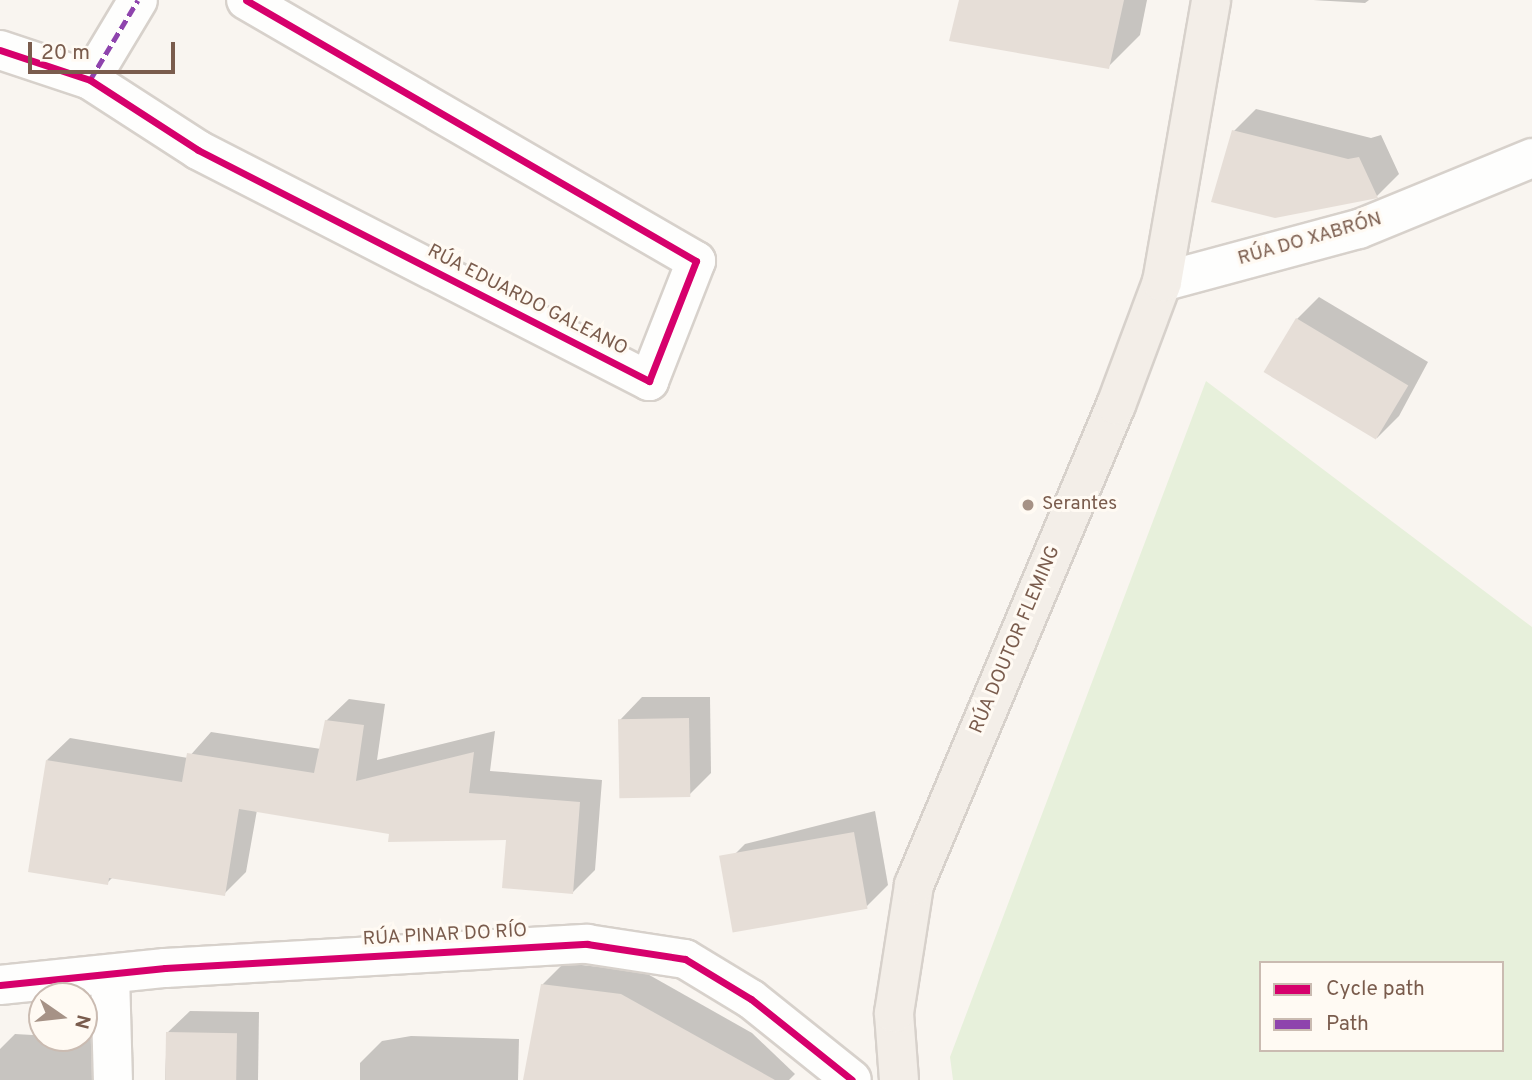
<!DOCTYPE html>
<meta charset="utf-8">
<style>
body{margin:0}
#map{position:relative;width:1532px;height:1080px;overflow:hidden;background:#f9f5f0;font-family:Overpass,sans-serif}
div>[style]{position:absolute}
.green>*{inset:0;background:#e7f0db}
.shadow>*{inset:0;background:#0003}
.building>*{inset:0;background:#e6ded7;transform-origin:0 0}
.roads{filter:drop-shadow(2px 0 #d7d1cb) drop-shadow(-2px 0 #d7d1cb) drop-shadow(0 2px #d7d1cb) drop-shadow(0 -2px #d7d1cb)}
.minor>*{height:38px;margin:-19px;padding:0 19px;transform-origin:19px;border-radius:19px;background:#fefefd}
.major>*{height:38px;margin:-19px;padding:0 19px;transform-origin:19px;border-radius:19px;background:#f3eee8}
.quiet>*{height:5px;margin-top:-2.5px;transform-origin:0;background:repeating-linear-gradient(90deg,#8e44ad 0 10px,transparent 0 15px)}
.cycleway>*{height:7px;margin:-3.5px;padding:0 3.5px;transform-origin:3.5px;border-radius:3.5px;background:#d6006c}
.dots>*{width:19px;height:19px;translate:-50% -50%;box-sizing:border-box;border:4px solid #fffaf3;border-radius:50%}
span{translate:-50% -50%;white-space:nowrap;text-align:center;line-height:1.15;-webkit-text-stroke:6px #fffaf3;paint-order:stroke}
.street-label{font-size:19px;color:#7a5c4d}
.poi-label{font-size:19px;color:#7a5c4d}
.left{translate:0 -50%;text-align:left}
.legend{position:absolute;left:1259px;top:961px;width:245px;height:91px;box-sizing:border-box;background:#fffaf3;border:2px solid #cabbb1;margin:0;padding:9px 12px;list-style:none;font-size:21px;color:#7a5c4d}
.legend li{display:flex;align-items:center;gap:14px;height:35px}
.legend b{width:35px;border:2px solid #cabbb1}
.north{position:absolute;left:28px;top:982px;width:70px;height:70px;box-sizing:border-box;background:#fffaf3;border:2px solid #cabbb1;border-radius:50%;rotate:104deg;font-size:19px;font-weight:700;line-height:28px;text-align:center;color:#7a5c4d}
.north::after{content:'';display:block;margin:auto;width:24px;height:32px;background:#a69286;clip-path:polygon(50% 0,100% 100%,50% 72%,0 100%)}
.scale{position:absolute;left:28px;top:42px;width:147px;height:32px;box-sizing:border-box;border:4px solid #7a5c4d;border-top:0;padding-left:9px;font-size:21px;line-height:24px;white-space:nowrap;color:#7a5c4d;-webkit-text-stroke:5px #fffaf3;paint-order:stroke}
</style>
<div id="map">
<div class="green">
<div style="clip-path:polygon(evenodd,1206px 381px,1532px 627px,1532px 1080px,953px 1080px,950px 1057px,1206px 381px,1261px 963px,1502px 963px,1502px 1050px,1261px 1050px,1261px 963px)"></div>
</div>
<div class="shadow">
<div style="clip-path:polygon(961px 0,1147px 0,1140px 35px,1108px 67px)"></div>
<div style="clip-path:polygon(1313px 0,1369px 0,1365px 3px)"></div>
<div style="clip-path:polygon(1256px 109px,1371px 138px,1381px 135px,1399px 174px,1377px 196px,1275px 216px,1234px 131px)"></div>
<div style="clip-path:polygon(1319px 297px,1428px 362px,1399px 416px,1377px 438px,1297px 319px)"></div>
<div style="clip-path:polygon(642px 697px,710px 697px,711px 773px,689px 795px,620px 720px)"></div>
<div style="clip-path:polygon(349px 699px,385px 704px,377px 760px,495px 731px,490px 771px,602px 780px,595px 870px,573px 892px,507px 838px,391px 832px,257px 810px,246px 872px,224px 894px,113px 877px,107px 883px,47px 760px,70px 738px,188px 758px,211px 732px,321px 749px,326px 721px)"></div>
<div style="clip-path:polygon(875px 811px,888px 885px,866px 907px,723px 866px,745px 844px)"></div>
<div style="clip-path:polygon(564px 963px,644px 972px,752px 1033px,795px 1074px,789px 1080px,535px 1080px,542px 985px)"></div>
<div style="clip-path:polygon(190px 1011px,259px 1012px,258px 1080px,165px 1080px,167px 1033px)"></div>
<div style="clip-path:polygon(84px 1032px,95px 1032px,96px 1080px,0 1080px,0 1049px,15px 1034px,84px 1038px)"></div>
<div style="clip-path:polygon(411px 1036px,519px 1039px,518px 1080px,360px 1080px,360px 1063px,382px 1041px)"></div>
</div>
<div class="building">
<div style="clip-path:polygon(959px 0,1124px 0,1109px 69px,949px 41px)"></div>
<div style="clip-path:polygon(1232px 130px,1348px 159px,1359px 157px,1378px 198px,1275px 218px,1211px 202px)"></div>
<div style="left:1296px;top:318px;width:131px;height:63px;rotate:31deg"></div>
<div style="left:689px;top:718px;width:79px;height:71px;rotate:89deg"></div>
<div style="clip-path:polygon(325px 720px,364px 725px,356px 781px,474px 752px,469px 793px,580px 802px,573px 894px,502px 888px,506px 840px,388px 842px,389px 834px,239px 809px,225px 896px,109px 878px,108px 885px,28px 872px,46px 760px,182px 782px,187px 753px,314px 773px)"></div>
<div style="left:854px;top:832px;width:78px;height:137px;rotate:80deg"></div>
<div style="clip-path:polygon(541px 984px,621px 994px,775px 1080px,523px 1080px)"></div>
<div style="left:166px;top:1032px;width:71px;height:48px;rotate:1deg"></div>
</div>
<div class="roads">
<div class="minor">
<div style="left:0;top:50px;width:95px;rotate:18.4deg"></div>
<div style="left:90px;top:80px;width:129px;rotate:32.9deg"></div>
<div style="left:198px;top:150px;width:507px;rotate:27.12deg"></div>
<div style="left:649px;top:381px;width:129px;rotate:-68.6deg"></div>
<div style="left:696px;top:261px;width:520px;rotate:-149.89deg"></div>
<div style="left:90px;top:80px;width:93px;rotate:-59deg"></div>
<div style="left:1162px;top:282px;width:204px;rotate:-15.1deg"></div>
<div style="left:1359px;top:229px;width:187px;rotate:-22.3deg"></div>
<div style="left:110px;top:975px;width:105px;rotate:88.4deg"></div>
<div style="left:0;top:985px;width:166px;rotate:-5.9deg"></div>
<div style="left:165px;top:968px;width:423px;rotate:-3.3deg"></div>
<div style="left:587px;top:944px;width:99px;rotate:8.7deg"></div>
<div style="left:685px;top:959px;width:77px;rotate:31.2deg"></div>
<div style="left:751px;top:999px;width:129px;rotate:38.7deg"></div>
</div>
<div class="major">
<div style="left:899px;top:1080px;width:67px;rotate:-94.3deg"></div>
<div style="left:894px;top:1013px;width:130px;rotate:-81.1deg"></div>
<div style="left:914px;top:885px;width:521px;rotate:-67.18deg"></div>
<div style="left:1116px;top:405px;width:131px;rotate:-69.5deg"></div>
<div style="left:1162px;top:282px;width:286px;rotate:-80.1deg"></div>
</div>
</div>
<div class="quiet">
<div style="left:90px;top:80px;width:93px;rotate:-59deg"></div>
</div>
<div class="cycleway">
<div style="left:0;top:50px;width:95px;rotate:18.4deg"></div>
<div style="left:90px;top:80px;width:129px;rotate:32.9deg"></div>
<div style="left:198px;top:150px;width:507px;rotate:27.12deg"></div>
<div style="left:649px;top:381px;width:129px;rotate:-68.6deg"></div>
<div style="left:696px;top:261px;width:520px;rotate:-149.89deg"></div>
<div style="left:0;top:985px;width:166px;rotate:-5.9deg"></div>
<div style="left:165px;top:968px;width:423px;rotate:-3.3deg"></div>
<div style="left:587px;top:944px;width:99px;rotate:8.7deg"></div>
<div style="left:685px;top:959px;width:77px;rotate:31.2deg"></div>
<div style="left:751px;top:999px;width:129px;rotate:38.7deg"></div>
</div>
<div class="dots">
<div style="left:1028px;top:505px;background:#a69286"></div>
</div>
<div class="street-label">
<span style="left:1310px;top:240px;rotate:-16deg">RÚA DO XABRÓN</span>
<span style="left:527px;top:301px;rotate:27deg">RÚA EDUARDO GALEANO</span>
<span style="left:1016px;top:640px;rotate:-67deg">RÚA DOUTOR FLEMING</span>
<span style="left:445px;top:936px;rotate:-3deg">RÚA PINAR DO RÍO</span>
</div>
<div class="poi-label">
<span class="left" style="left:1042px;top:505px">Serantes</span>
</div>
<ul class="legend">
<li><b style="height:9px;background:#d6006c"></b>Cycle path</li>
<li><b style="height:9px;background:#8e44ad"></b>Path</li>
</ul>
<div class="north">N</div>
<div class="scale">20 m</div>
</div>
